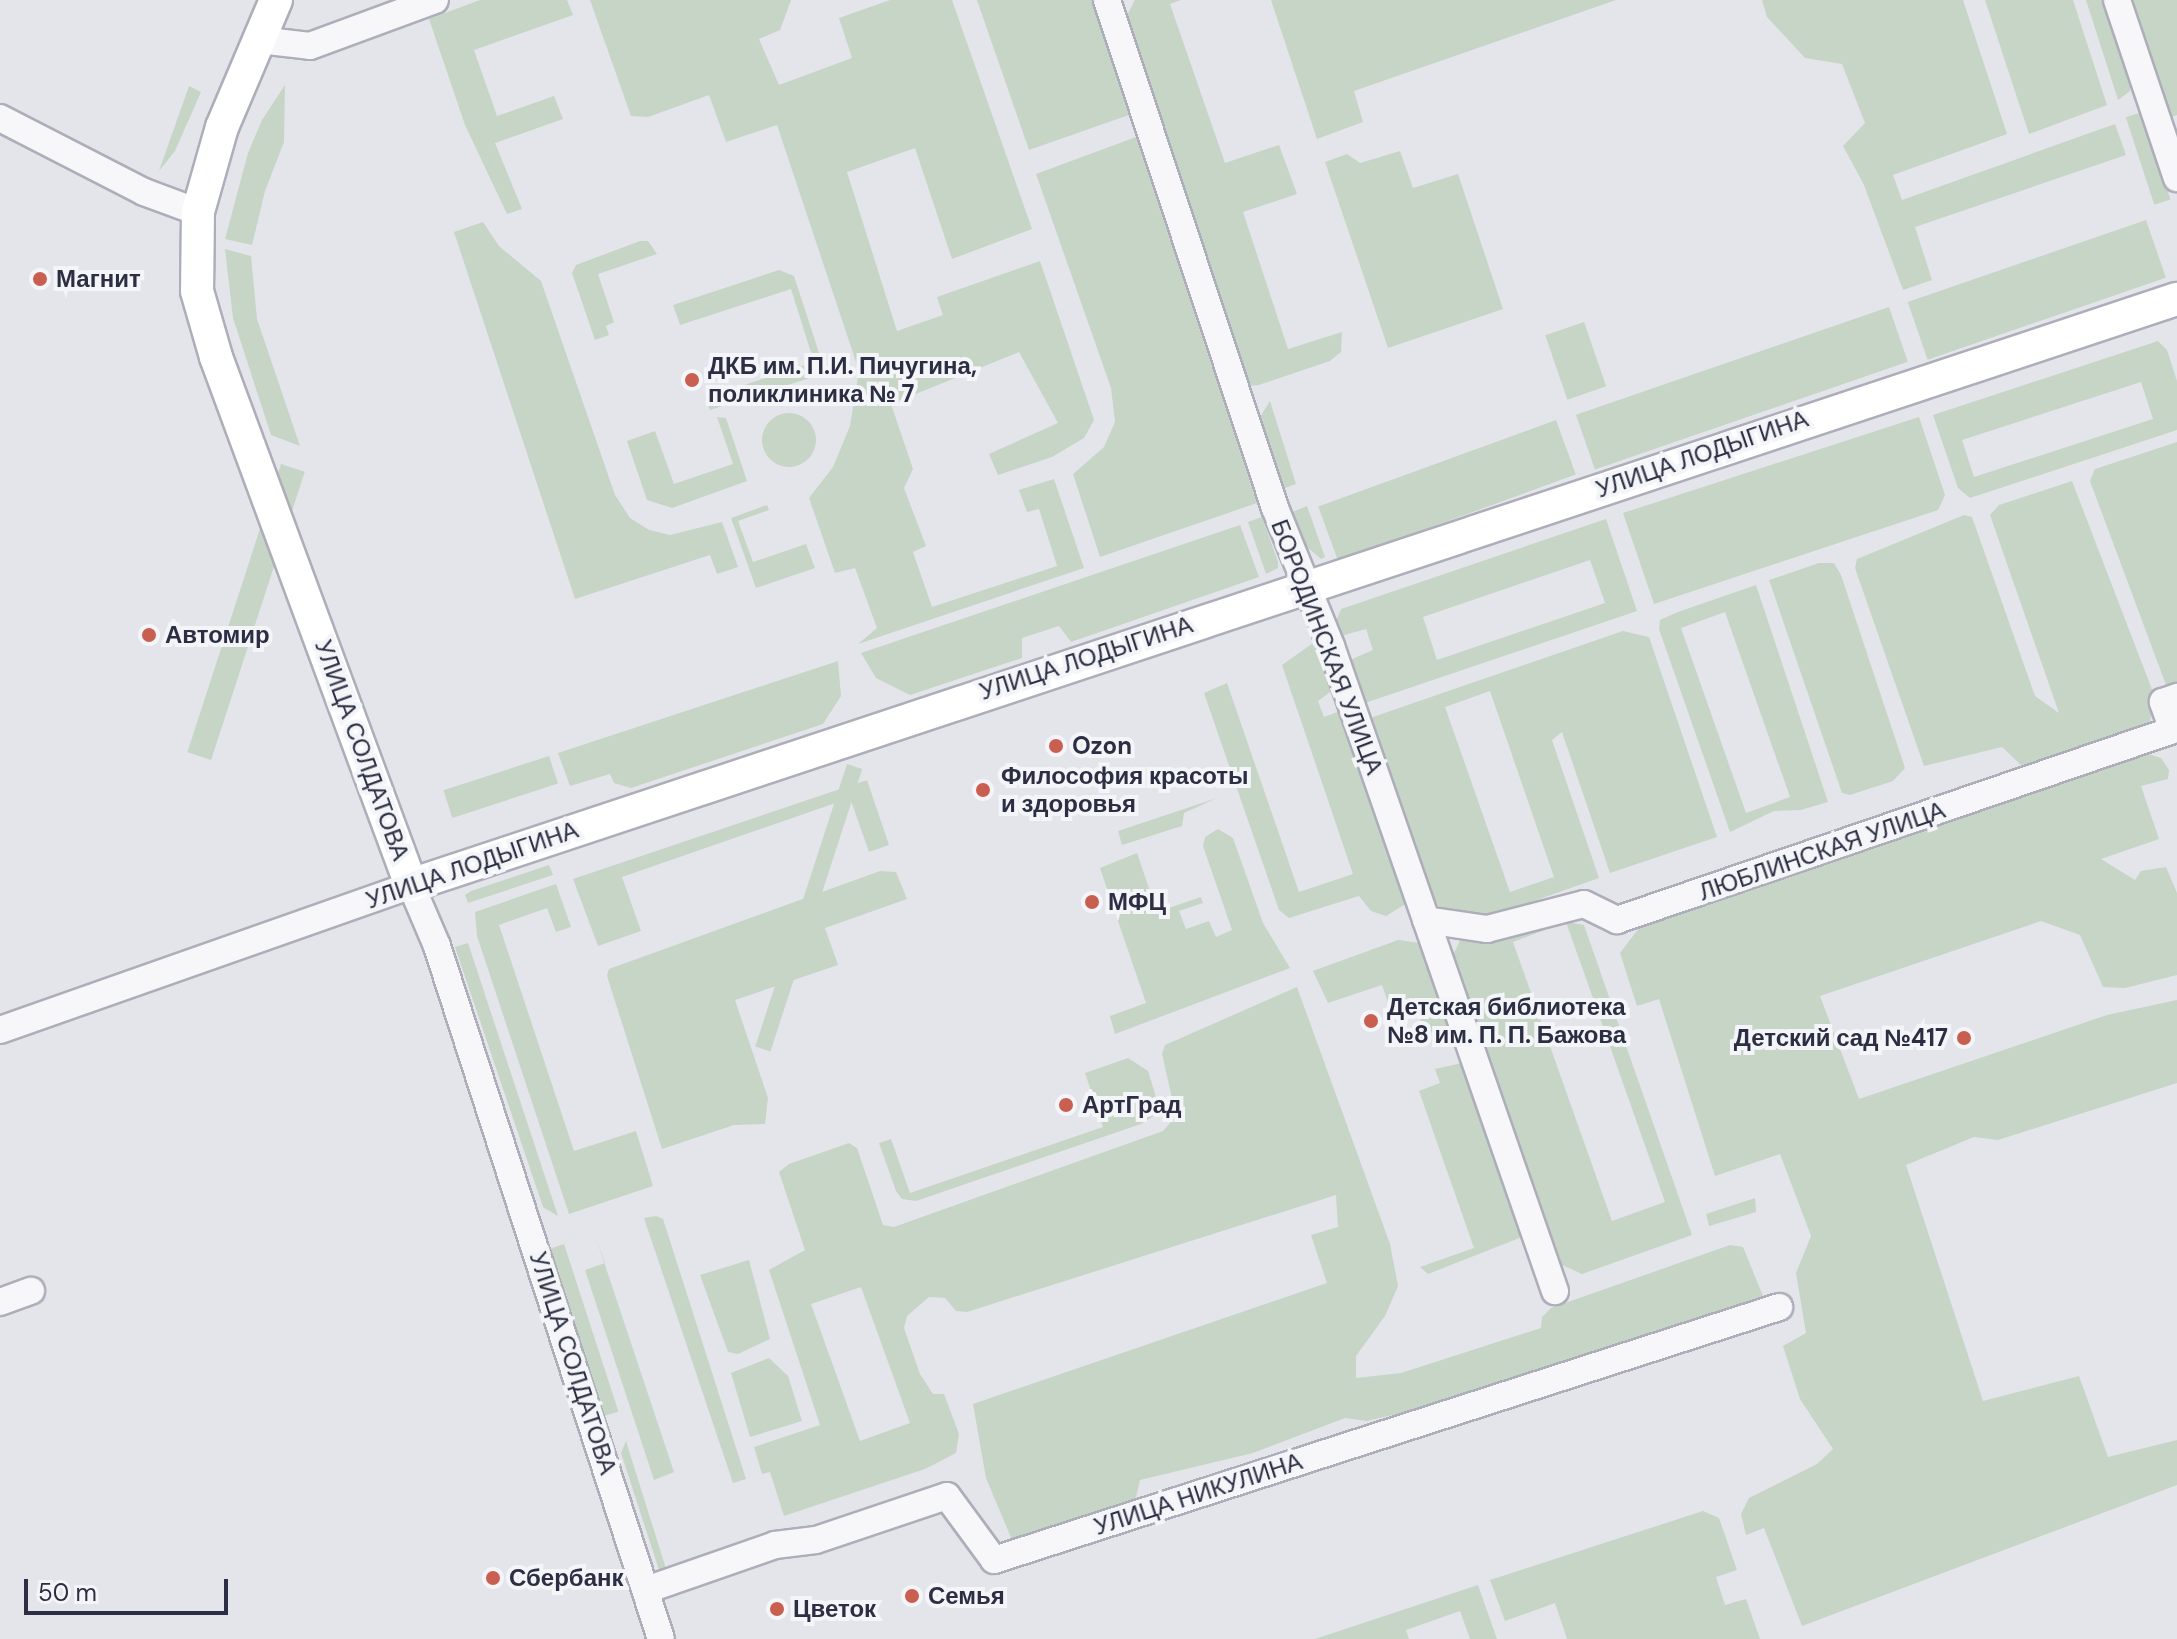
<!DOCTYPE html>
<meta charset="utf-8">
<style>
body{margin:0}
#map{position:relative;width:2177px;height:1639px;overflow:hidden;background:#e4e5eb;font-family:"DM Sans",sans-serif}
div>[style]{position:absolute}
.green>*{inset:0;background:#c6d5c6;transform-origin:0 0}
.round{border-radius:50%}
.roads{filter:drop-shadow(2px 0 #adaeb9) drop-shadow(-2px 0 #adaeb9) drop-shadow(0 2px #adaeb9) drop-shadow(0 -2px #adaeb9)}
.minor>*{height:26px;margin:-13px;padding:0 13px;transform-origin:13px;border-radius:13px;background:#f7f7fa}
.major>*{height:32px;margin:-16px;padding:0 16px;transform-origin:16px;border-radius:16px;background:#fff}
.dots>*{width:22px;height:22px;translate:-50% -50%;box-sizing:border-box;border:4px solid #f4f5f8;border-radius:50%}
span{translate:-50% -50%;white-space:nowrap;text-align:center;line-height:1.15;-webkit-text-stroke:8px #f4f5f8;paint-order:stroke}
.poi-label{font-size:24px;color:#2c2f43;font-weight:700}
.left{translate:0 -50%;text-align:left}
.right{translate:-100% -50%;text-align:right}
.street-label{font-size:24px;color:#2c2f43}
.scale{position:absolute;left:24px;top:1579px;width:204px;height:36px;box-sizing:border-box;border:4px solid #2c2f43;border-top:0;padding-left:10px;font-size:24px;line-height:28px;white-space:nowrap;color:#2c2f43;-webkit-text-stroke:6px #f4f5f8;paint-order:stroke}
</style>
<div id="map">
<div class="green">
<div style="clip-path:polygon(480px 0,567px 0,573px 15px,474px 50px,497px 116px,554px 96px,563px 119px,495px 143px,522px 209px,507px 214px,465px 125px,429px 19px)"></div>
<div style="clip-path:polygon(590px 0,791px 0,780px 30px,759px 39px,779px 85px,852px 58px,839px 18px,890px 0,952px 0,1032px 229px,952px 259px,915px 148px,847px 172px,897px 331px,943px 315px,937px 297px,1040px 261px,1094px 420px,1084px 438px,1052px 457px,998px 475px,989px 454px,1058px 423px,1019px 352px,891px 404px,913px 469px,904px 488px,926px 546px,913px 552px,932px 607px,1057px 566px,1039px 509px,1027px 512px,1019px 490px,1054px 479px,1084px 568px,858px 644px,877px 628px,855px 568px,835px 573px,809px 498px,833px 467px,850px 426px,859px 371px,777px 125px,726px 142px,709px 95px,648px 117px,631px 116px)"></div>
<div style="clip-path:polygon(977px 0,1091px 0,1129px 115px,1029px 150px)"></div>
<div style="clip-path:polygon(1135px 0,1181px 0,1170px 4px,1225px 163px,1279px 145px,1297px 194px,1243px 212px,1288px 349px,1342px 332px,1341px 352px,1330px 361px,1259px 385px,1249px 386px,1242px 378px,1126px 17px)"></div>
<div style="clip-path:polygon(1271px 0,1616px 0,1354px 91px,1363px 122px,1317px 139px)"></div>
<div style="clip-path:polygon(1762px 0,1963px 0,2007px 134px,1893px 175px,1902px 200px,2115px 124px,2126px 155px,1915px 227px,1932px 280px,1903px 290px,1864px 185px,1843px 146px,1865px 123px,1842px 64px,1805px 58px,1767px 17px)"></div>
<div style="clip-path:polygon(1985px 0,2073px 0,2107px 105px,2029px 134px)"></div>
<div style="clip-path:polygon(2086px 0,2104px 0,2131px 82px,2130px 91px,2118px 100px)"></div>
<div style="clip-path:polygon(2131px 0,2177px 0,2177px 115px,2169px 118px)"></div>
<div style="clip-path:polygon(285px 85px,284px 142px,265px 191px,252px 245px,225px 239px,248px 153px,262px 120px)"></div>
<div style="clip-path:polygon(189px 86px,201px 92px,175px 151px,159px 171px)"></div>
<div style="left:2142px;top:112px;width:92px;height:17px;rotate:72deg"></div>
<div style="clip-path:polygon(1136px 137px,1257px 503px,1100px 557px,1073px 474px,1104px 447px,1115px 422px,1111px 388px,1036px 174px)"></div>
<div style="clip-path:polygon(1400px 151px,1413px 188px,1458px 174px,1503px 309px,1388px 348px,1325px 162px,1347px 154px,1360px 163px)"></div>
<div style="left:2146px;top:220px;width:61px;height:252px;rotate:71deg"></div>
<div style="clip-path:polygon(483px 222px,499px 246px,541px 281px,615px 495px,630px 518px,649px 530px,670px 535px,722px 522px,738px 567px,717px 574px,710px 555px,575px 599px,454px 232px)"></div>
<div style="clip-path:polygon(640px 241px,648px 241px,657px 254px,598px 274px,614px 322px,606px 326px,609px 335px,595px 340px,572px 273px,576px 265px)"></div>
<div style="clip-path:polygon(225px 249px,251px 256px,257px 319px,300px 446px,271px 435px,233px 318px)"></div>
<div style="clip-path:polygon(779px 270px,794px 276px,824px 368px,819px 375px,710px 410px,705px 398px,814px 362px,791px 289px,680px 325px,673px 305px)"></div>
<div style="left:1889px;top:307px;width:58px;height:331px;rotate:71deg"></div>
<div style="left:1584px;top:322px;width:68px;height:41px;rotate:71deg"></div>
<div style="clip-path:polygon(evenodd,2158px 341px,2167px 350px,2177px 381px,2177px 430px,1970px 498px,1958px 488px,1933px 415px,2158px 341px,2141px 382px,2153px 419px,1974px 477px,1962px 440px,2141px 382px)"></div>
<div style="clip-path:polygon(1270px 401px,1296px 484px,1282px 489px,1261px 429px,1260px 417px)"></div>
<div class="round" style="left:762px;top:413px;width:54px;height:54px"></div>
<div style="clip-path:polygon(717px 417px,726px 418px,747px 481px,672px 508px,647px 500px,627px 441px,655px 431px,674px 484px,733px 464px)"></div>
<div style="clip-path:polygon(1919px 417px,1945px 495px,1938px 510px,1654px 604px,1623px 513px)"></div>
<div style="left:1556px;top:420px;width:58px;height:253px;rotate:70deg"></div>
<div style="clip-path:polygon(2177px 442px,2177px 688px,2173px 689px,2166px 685px,2090px 481px,2095px 469px)"></div>
<div style="left:281px;top:464px;width:25px;height:303px;rotate:18deg"></div>
<div style="clip-path:polygon(2072px 481px,2156px 700px,2148px 727px,2048px 762px,2021px 765px,2002px 747px,1924px 766px,1855px 568px,1857px 559px,1964px 515px,1972px 517px,2035px 696px,2059px 713px,1990px 515px,1999px 505px)"></div>
<div style="clip-path:polygon(767px 505px,769px 510px,738px 521px,753px 562px,806px 544px,815px 568px,756px 588px,731px 518px)"></div>
<div style="clip-path:polygon(1307px 506px,1325px 557px,1321px 559px,1300px 541px,1290px 513px)"></div>
<div style="clip-path:polygon(1262px 517px,1278px 562px,1278px 568px,1266px 574px,1248px 522px)"></div>
<div style="clip-path:polygon(evenodd,1606px 519px,1637px 611px,1365px 703px,1350px 660px,1373px 650px,1366px 629px,1341px 636px,1336px 621px,1341px 609px,1606px 519px,1590px 560px,1605px 603px,1437px 660px,1423px 617px,1590px 560px)"></div>
<div style="clip-path:polygon(1240px 525px,1259px 577px,1071px 642px,1059px 626px,1022px 638px,1022px 658px,910px 695px,876px 678px,861px 653px)"></div>
<div style="clip-path:polygon(1819px 563px,1834px 563px,1841px 575px,1905px 768px,1893px 781px,1850px 795px,1842px 793px,1769px 580px)"></div>
<div style="clip-path:polygon(evenodd,1756px 585px,1828px 802px,1801px 810px,1774px 811px,1730px 832px,1659px 629px,1660px 620px,1678px 612px,1756px 585px,1725px 612px,1790px 797px,1746px 813px,1681px 628px,1725px 612px)"></div>
<div style="clip-path:polygon(evenodd,1623px 631px,1649px 637px,1717px 837px,1610px 873px,1562px 732px,1552px 740px,1599px 878px,1489px 917px,1443px 910px,1434px 901px,1370px 718px,1623px 631px,1490px 691px,1554px 877px,1510px 892px,1445px 707px,1490px 691px)"></div>
<div style="clip-path:polygon(1316px 641px,1333px 690px,1318px 701px,1324px 717px,1340px 711px,1407px 903px,1386px 916px,1371px 911px,1359px 896px,1289px 918px,1279px 910px,1204px 693px,1227px 683px,1299px 892px,1353px 874px,1282px 665px)"></div>
<div style="clip-path:polygon(838px 661px,841px 696px,823px 724px,631px 788px,614px 783px,610px 774px,570px 786px,558px 753px)"></div>
<div style="clip-path:polygon(2148px 754px,2161px 758px,2169px 770px,2168px 779px,2141px 786px,2159px 839px,2101px 859px,2135px 880px,2141px 871px,2166px 867px,2177px 893px,2177px 975px,2125px 988px,2103px 987px,2080px 935px,2041px 921px,1820px 996px,1859px 1099px,2107px 1015px,2177px 1000px,2177px 1083px,1998px 1140px,1974px 1137px,1906px 1165px,1983px 1401px,2079px 1376px,2108px 1457px,2177px 1440px,2177px 1485px,1802px 1626px,1764px 1528px,1746px 1535px,1741px 1514px,1749px 1498px,1817px 1464px,1833px 1449px,1800px 1399px,1783px 1346px,1806px 1333px,1796px 1273px,1811px 1236px,1780px 1154px,1715px 1176px,1659px 999px,1637px 1006px,1620px 953px,1642px 924px)"></div>
<div style="left:549px;top:756px;width:29px;height:111px;rotate:72deg"></div>
<div style="left:847px;top:764px;width:16px;height:297px;rotate:18deg"></div>
<div style="clip-path:polygon(867px 780px,889px 845px,869px 852px,850px 798px,622px 877px,641px 931px,598px 946px,573px 879px)"></div>
<div style="clip-path:polygon(1217px 798px,1184px 813px,1182px 826px,1122px 845px,1118px 831px)"></div>
<div style="clip-path:polygon(1218px 829px,1233px 838px,1263px 923px,1290px 968px,1115px 1034px,1110px 1016px,1146px 1003px,1100px 868px,1137px 853px,1157px 912px,1201px 897px,1203px 903px,1179px 911px,1186px 929px,1209px 921px,1216px 937px,1232px 930px,1203px 846px,1205px 837px)"></div>
<div style="clip-path:polygon(549px 865px,553px 875px,468px 903px,465px 895px,471px 891px)"></div>
<div style="clip-path:polygon(880px 871px,896px 872px,907px 899px,825px 928px,838px 965px,735px 1000px,768px 1098px,765px 1124px,734px 1125px,662px 1149px,607px 976px,609px 969px)"></div>
<div style="clip-path:polygon(556px 884px,571px 927px,556px 932px,547px 908px,499px 925px,574px 1151px,636px 1131px,653px 1186px,569px 1214px,477px 936px,475px 912px)"></div>
<div style="clip-path:polygon(evenodd,1566px 922px,1584px 925px,1692px 1235px,1582px 1274px,1562px 1265px,1453px 955px,1460px 941px,1566px 922px,1566px 922px,1665px 1202px,1612px 1221px,1513px 942px,1566px 922px)"></div>
<div style="clip-path:polygon(1398px 940px,1421px 943px,1451px 1029px,1425px 1033px,1416px 1007px,1392px 1014px,1382px 985px,1328px 1003px,1313px 971px)"></div>
<div style="clip-path:polygon(468px 943px,558px 1216px,543px 1207px,455px 947px)"></div>
<div style="clip-path:polygon(evenodd,1297px 987px,1390px 1244px,1398px 1286px,1385px 1316px,1356px 1356px,1356px 1378px,1401px 1373px,1541px 1328px,1542px 1317px,1551px 1308px,1730px 1245px,1743px 1247px,1765px 1301px,1457px 1400px,1367px 1421px,1345px 1418px,1253px 1453px,1140px 1480px,1136px 1497px,1123px 1508px,1061px 1531px,1012px 1540px,986px 1478px,973px 1404px,1327px 1283px,1311px 1235px,1338px 1227px,1336px 1195px,967px 1312px,956px 1311px,945px 1298px,929px 1297px,907px 1316px,904px 1328px,920px 1374px,933px 1394px,944px 1394px,959px 1434px,956px 1453px,925px 1469px,784px 1516px,770px 1472px,762px 1474px,754px 1447px,820px 1425px,769px 1270px,805px 1250px,779px 1172px,789px 1164px,849px 1143px,857px 1148px,883px 1225px,894px 1227px,1163px 1131px,1176px 1116px,1162px 1054px,1165px 1045px,1297px 987px,861px 1287px,910px 1423px,860px 1441px,811px 1304px,861px 1287px)"></div>
<div style="clip-path:polygon(1128px 1058px,1148px 1071px,1157px 1100px,1154px 1116px,1141px 1124px,916px 1201px,902px 1199px,896px 1191px,879px 1143px,891px 1139px,910px 1193px,1103px 1127px,1085px 1073px)"></div>
<div style="clip-path:polygon(1462px 1063px,1522px 1237px,1428px 1274px,1420px 1267px,1474px 1248px,1419px 1091px,1440px 1083px,1435px 1069px)"></div>
<div style="clip-path:polygon(1755px 1198px,1756px 1212px,1709px 1226px,1706px 1214px)"></div>
<div style="clip-path:polygon(656px 1216px,663px 1219px,746px 1479px,733px 1483px,644px 1218px)"></div>
<div style="clip-path:polygon(595px 1235px,674px 1472px,654px 1480px,585px 1270px,605px 1263px)"></div>
<div style="left:564px;top:1244px;width:176px;height:15px;rotate:72deg"></div>
<div style="clip-path:polygon(749px 1260px,770px 1339px,738px 1354px,728px 1352px,700px 1275px)"></div>
<div style="clip-path:polygon(769px 1358px,788px 1376px,802px 1421px,750px 1437px,731px 1373px)"></div>
<div style="clip-path:polygon(626px 1441px,667px 1572px,661px 1576px,621px 1453px)"></div>
<div style="clip-path:polygon(1703px 1511px,1719px 1518px,1737px 1570px,1716px 1577px,1725px 1605px,1746px 1599px,1760px 1639px,1567px 1639px,1555px 1603px,1505px 1621px,1490px 1580px)"></div>
<div style="clip-path:polygon(1478px 1585px,1497px 1639px,1470px 1639px,1460px 1611px,1406px 1630px,1409px 1639px,1315px 1639px)"></div>
</div>
<div class="roads">
<div class="minor">
<div style="left:1107px;top:0;width:535px;rotate:71.7deg"></div>
<div style="left:1275px;top:508px;width:149px;rotate:67.9deg"></div>
<div style="left:1331px;top:646px;width:683px;rotate:70.85deg"></div>
<div style="left:2117px;top:0;width:188px;rotate:71.4deg"></div>
<div style="left:259px;top:40px;width:51px;rotate:6.7deg"></div>
<div style="left:310px;top:46px;width:133px;rotate:-20.2deg"></div>
<div style="left:0;top:118px;width:162px;rotate:27.2deg"></div>
<div style="left:144px;top:192px;width:58px;rotate:20.3deg"></div>
<div style="left:1426px;top:920px;width:62px;rotate:8.4deg"></div>
<div style="left:1487px;top:929px;width:100px;rotate:-14.5deg"></div>
<div style="left:1584px;top:904px;width:37px;rotate:26deg"></div>
<div style="left:1617px;top:920px;width:588px;rotate:-18.87deg"></div>
<div style="left:2173px;top:730px;width:30px;rotate:-110deg"></div>
<div style="left:2163px;top:702px;width:15px;rotate:-20deg"></div>
<div style="left:0;top:1030px;width:436px;rotate:-19.4deg"></div>
<div style="left:411px;top:885px;width:66px;rotate:66.9deg"></div>
<div style="left:437px;top:946px;width:728px;rotate:72.09deg"></div>
<div style="left:0;top:1302px;width:33px;rotate:-20deg"></div>
<div style="left:646px;top:1590px;width:137px;rotate:-19.2deg"></div>
<div style="left:775px;top:1545px;width:41px;rotate:-7deg"></div>
<div style="left:816px;top:1540px;width:138px;rotate:-18.6deg"></div>
<div style="left:947px;top:1496px;width:79px;rotate:53.7deg"></div>
<div style="left:994px;top:1560px;width:825px;rotate:-17.86deg"></div>
</div>
<div class="major">
<div style="left:276px;top:0;width:138px;rotate:113deg"></div>
<div style="left:222px;top:127px;width:88px;rotate:105.8deg"></div>
<div style="left:198px;top:212px;width:79px;rotate:90.7deg"></div>
<div style="left:197px;top:291px;width:69px;rotate:73.9deg"></div>
<div style="left:216px;top:357px;width:563px;rotate:69.73deg"></div>
<div style="left:411px;top:885px;width:1861px;rotate:-18.36deg"></div>
</div>
</div>
<div class="dots">
<div style="left:40px;top:279px;background:#c95f51"></div>
<div style="left:692px;top:380px;background:#c95f51"></div>
<div style="left:149px;top:635px;background:#c95f51"></div>
<div style="left:1056px;top:746px;background:#c95f51"></div>
<div style="left:983px;top:790px;background:#c95f51"></div>
<div style="left:1092px;top:902px;background:#c95f51"></div>
<div style="left:1371px;top:1021px;background:#c95f51"></div>
<div style="left:1964px;top:1038px;background:#c95f51"></div>
<div style="left:1066px;top:1105px;background:#c95f51"></div>
<div style="left:493px;top:1578px;background:#c95f51"></div>
<div style="left:912px;top:1596px;background:#c95f51"></div>
<div style="left:777px;top:1609px;background:#c95f51"></div>
</div>
<div class="poi-label">
<span class="left" style="left:56px;top:279px">Магнит</span>
<span class="left" style="left:708px;top:380px">ДКБ им. П.И. Пичугина,<br>поликлиника № 7</span>
<span class="left" style="left:165px;top:635px">Автомир</span>
<span class="left" style="left:1072px;top:746px">Ozon</span>
<span class="left" style="left:1001px;top:790px">Философия красоты<br>и здоровья</span>
<span class="left" style="left:1108px;top:902px">МФЦ</span>
<span class="left" style="left:1387px;top:1021px">Детская библиотека<br>№8 им. П. П. Бажова</span>
<span class="right" style="left:1948px;top:1038px">Детский сад №417</span>
<span class="left" style="left:1082px;top:1105px">АртГрад</span>
<span class="left" style="left:509px;top:1578px">Сбербанк</span>
<span class="left" style="left:928px;top:1596px">Семья</span>
<span class="left" style="left:793px;top:1609px">Цветок</span>
</div>
<div class="street-label">
<span style="left:1702px;top:454px;rotate:-19deg">УЛИЦА ЛОДЫГИНА</span>
<span style="left:1327px;top:647px;rotate:69deg">БОРОДИНСКАЯ УЛИЦА</span>
<span style="left:1086px;top:658px;rotate:-18deg">УЛИЦА ЛОДЫГИНА</span>
<span style="left:362px;top:750px;rotate:70deg">УЛИЦА СОЛДАТОВА</span>
<span style="left:1822px;top:851px;rotate:-19deg">ЛЮБЛИНСКАЯ УЛИЦА</span>
<span style="left:472px;top:865px;rotate:-19deg">УЛИЦА ЛОДЫГИНА</span>
<span style="left:573px;top:1363px;rotate:72deg">УЛИЦА СОЛДАТОВА</span>
<span style="left:1198px;top:1494px;rotate:-18deg">УЛИЦА НИКУЛИНА</span>
</div>
<div class="scale">50 m</div>
</div>
